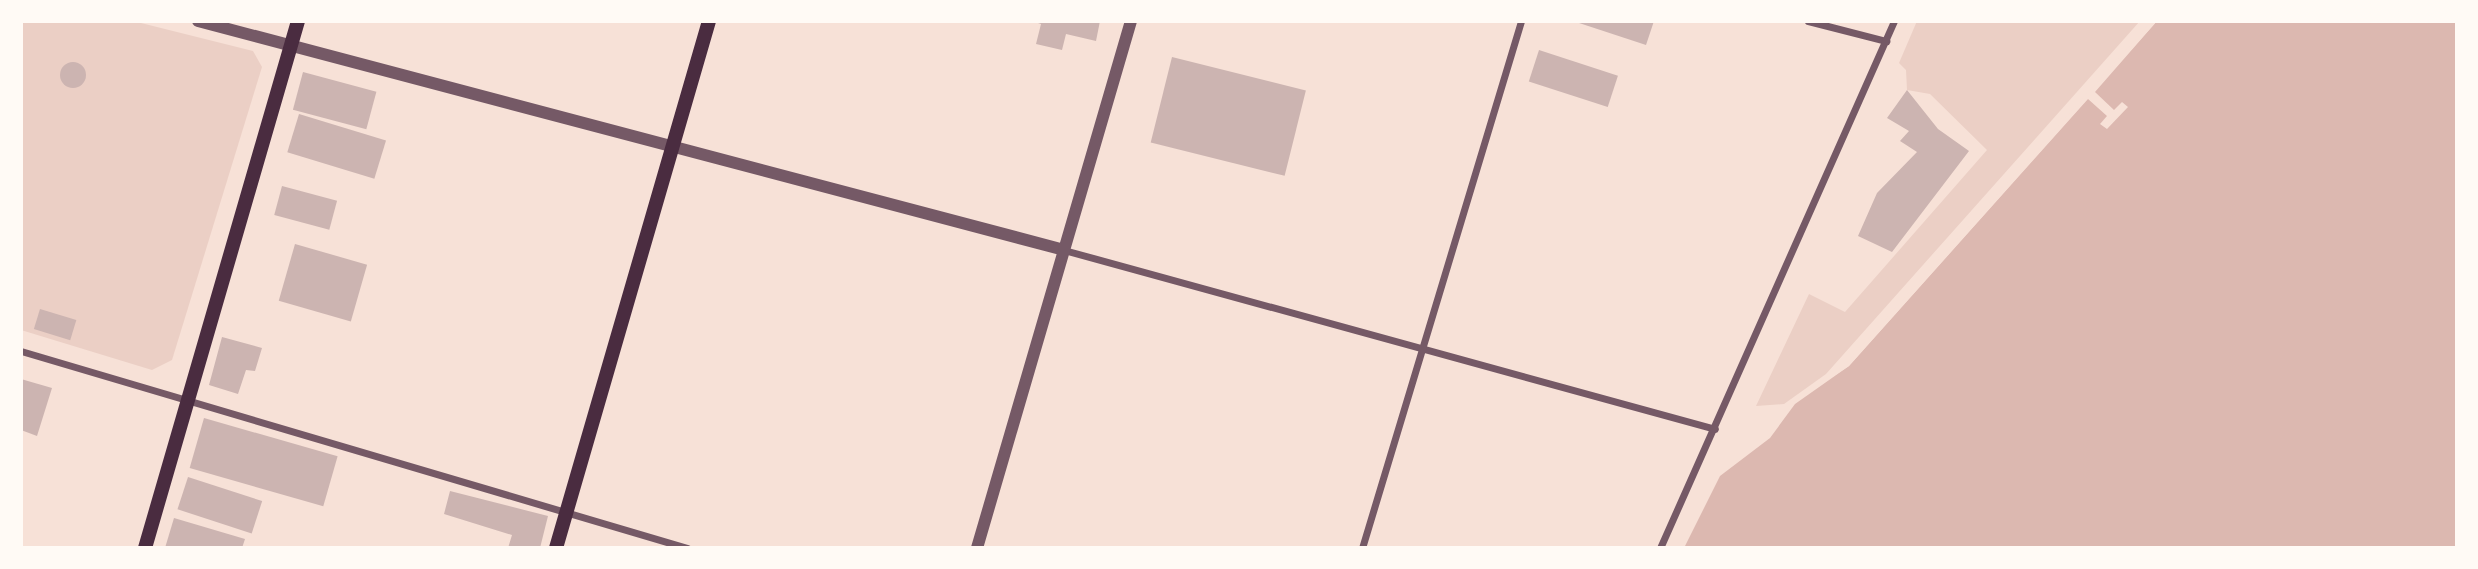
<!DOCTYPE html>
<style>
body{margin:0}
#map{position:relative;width:2478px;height:569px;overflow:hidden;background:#f7e1d7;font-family:"Source Sans 3",sans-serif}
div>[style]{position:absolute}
.green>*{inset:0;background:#ebcfc5}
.water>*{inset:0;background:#dcb8b0}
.pier>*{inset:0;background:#f7e1d7}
.building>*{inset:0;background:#ccb4b1;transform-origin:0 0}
.round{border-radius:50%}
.minor>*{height:7px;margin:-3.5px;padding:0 3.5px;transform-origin:3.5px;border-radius:3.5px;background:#755966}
.tertiary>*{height:12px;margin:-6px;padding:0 6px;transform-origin:6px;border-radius:6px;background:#755966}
.secondary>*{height:14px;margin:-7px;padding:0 7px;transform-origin:7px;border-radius:7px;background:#4a2c40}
span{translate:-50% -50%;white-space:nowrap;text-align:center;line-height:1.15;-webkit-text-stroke:5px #fffaf5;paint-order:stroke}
.frame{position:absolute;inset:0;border:23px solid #fffaf5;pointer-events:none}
</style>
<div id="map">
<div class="green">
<div style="clip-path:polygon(21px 21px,133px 21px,253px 51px,262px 67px,172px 360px,152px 370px,21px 330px)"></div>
<div style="clip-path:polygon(1917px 21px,2140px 21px,1826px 374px,1784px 404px,1756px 406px,1809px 294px,1845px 312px,1987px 150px,1930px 94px,1907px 90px,1906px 70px,1899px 63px)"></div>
</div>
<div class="water">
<div style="clip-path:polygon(2157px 21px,2457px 21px,2457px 548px,1684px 548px,1720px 476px,1770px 438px,1795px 404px,1849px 366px)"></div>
</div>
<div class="pier">
<div style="clip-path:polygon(2152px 21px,2157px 21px,2095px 92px,2114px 110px,2122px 102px,2128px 107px,2107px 129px,2100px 124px,2107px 116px,2088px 99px,1849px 366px,1791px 404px,1846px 363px)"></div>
</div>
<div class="building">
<div style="clip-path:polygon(1032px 21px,1100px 21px,1096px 41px,1066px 34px,1062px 50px,1036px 44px,1041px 24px)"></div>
<div style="clip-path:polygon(1573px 21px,1654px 21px,1646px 45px)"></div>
<div style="left:1539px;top:50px;width:83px;height:33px;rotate:18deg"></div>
<div style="left:1172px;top:57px;width:138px;height:88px;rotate:14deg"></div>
<div class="round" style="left:60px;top:62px;width:26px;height:26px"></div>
<div style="left:303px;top:72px;width:76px;height:39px;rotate:15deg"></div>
<div style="clip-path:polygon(1907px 90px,1938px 129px,1969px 151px,1892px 252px,1858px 236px,1877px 193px,1917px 152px,1900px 141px,1909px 131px,1887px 118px)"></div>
<div style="left:299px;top:114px;width:91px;height:40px;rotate:17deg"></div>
<div style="left:282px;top:186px;width:57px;height:30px;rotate:15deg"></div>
<div style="left:295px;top:244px;width:75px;height:59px;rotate:16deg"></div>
<div style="left:40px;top:309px;width:38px;height:21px;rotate:17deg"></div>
<div style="clip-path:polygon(222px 337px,262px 348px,255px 371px,246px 370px,238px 394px,209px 385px)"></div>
<div style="clip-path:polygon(21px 379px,52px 388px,37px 436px,21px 430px)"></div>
<div style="left:204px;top:418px;width:139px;height:52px;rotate:16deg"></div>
<div style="left:188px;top:477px;width:78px;height:34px;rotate:18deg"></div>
<div style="clip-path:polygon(450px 491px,548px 516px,540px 548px,508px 548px,512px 535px,444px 514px)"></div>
<div style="clip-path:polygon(174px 518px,245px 539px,242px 548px,165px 548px)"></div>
</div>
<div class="minor">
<div style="left:1808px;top:21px;width:81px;rotate:14.4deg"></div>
<div style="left:1064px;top:250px;width:675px;rotate:15.37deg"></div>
<div style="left:21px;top:351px;width:695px;rotate:16.48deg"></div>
<div style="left:1362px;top:548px;width:550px;rotate:-73.21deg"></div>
<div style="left:1660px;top:548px;width:577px;rotate:-66.06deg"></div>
</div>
<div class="tertiary">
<div style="left:198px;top:21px;width:896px;rotate:14.81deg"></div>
<div style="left:977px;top:548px;width:549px;rotate:-73.71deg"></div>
</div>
<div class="secondary">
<div style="left:145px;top:548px;width:549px;rotate:-73.81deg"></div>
<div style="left:556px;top:548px;width:549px;rotate:-73.81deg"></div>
</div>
<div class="frame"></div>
</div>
